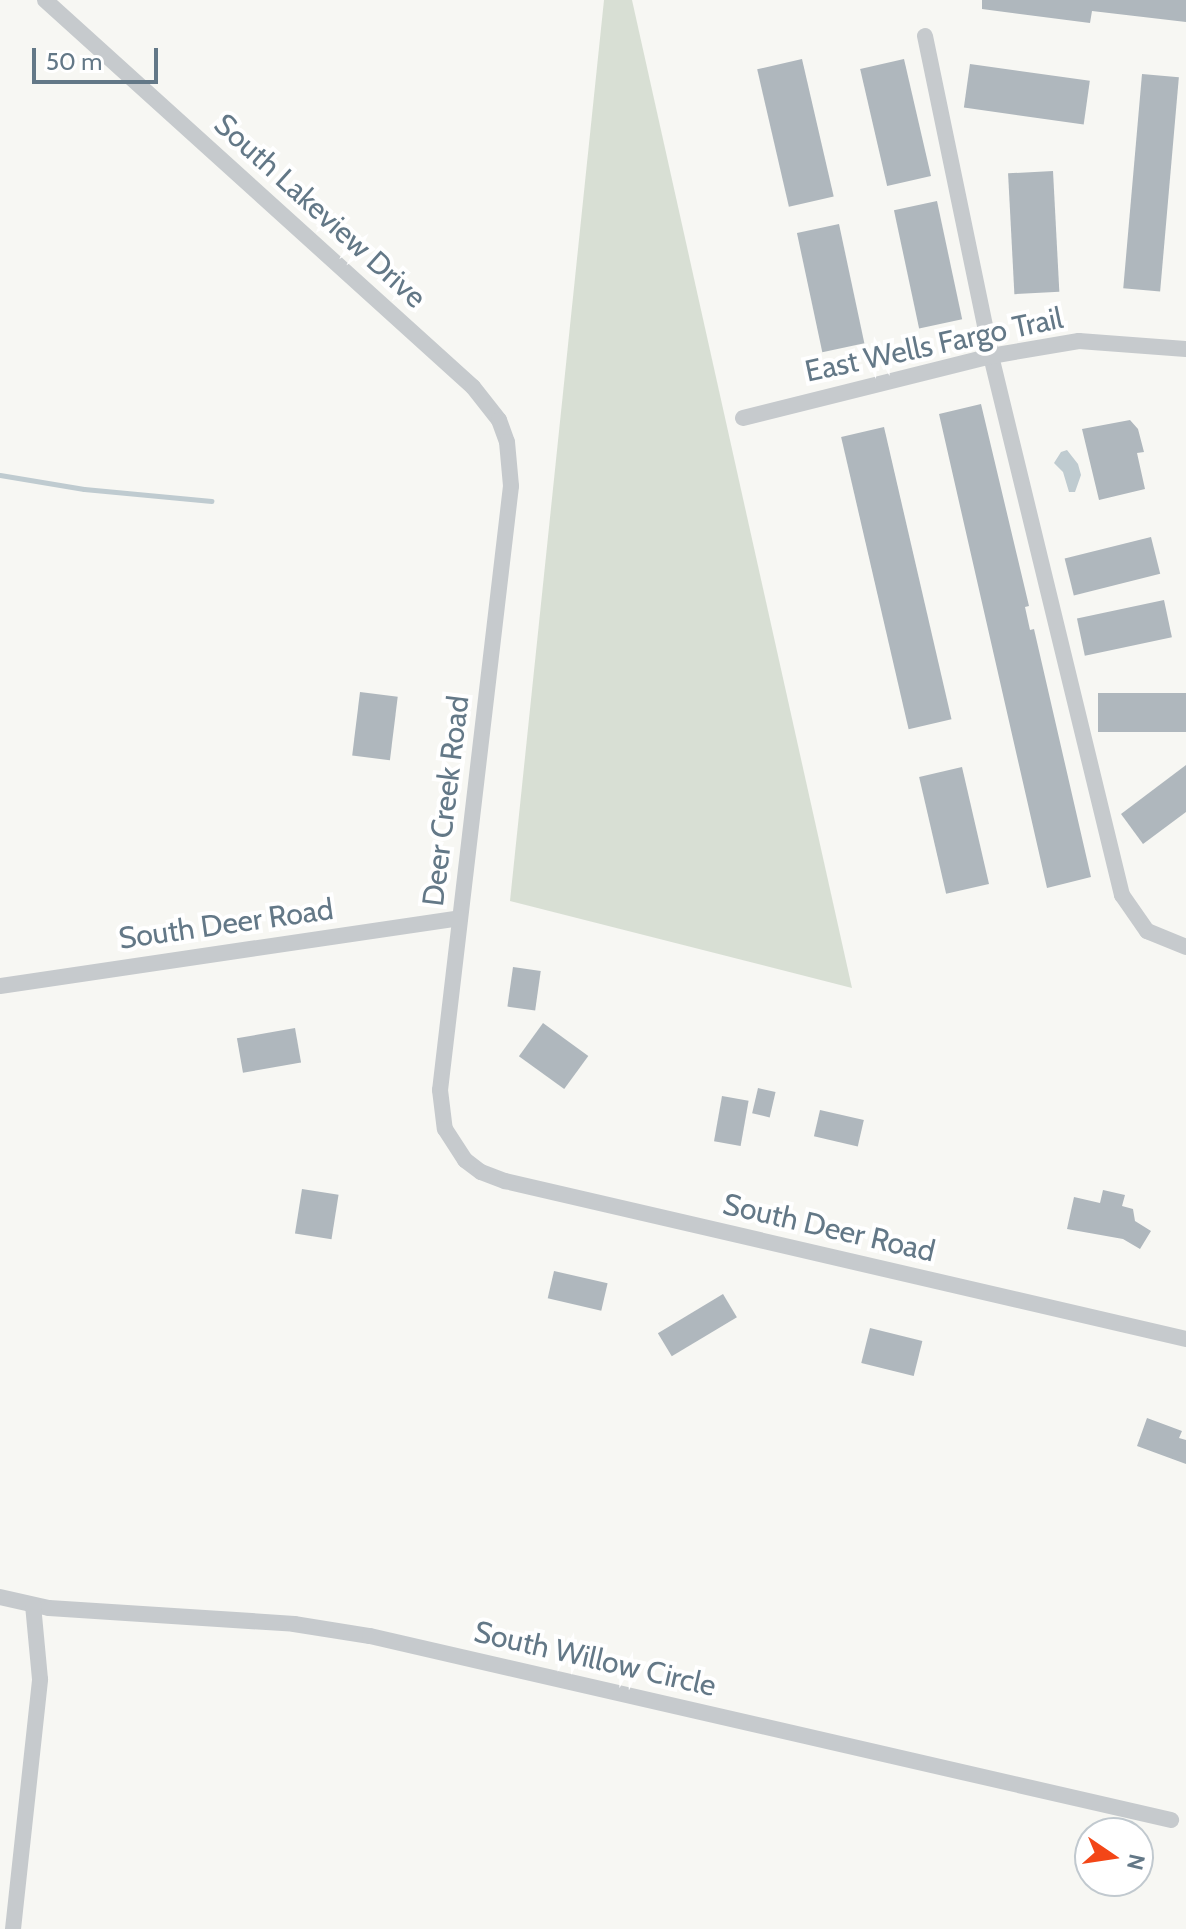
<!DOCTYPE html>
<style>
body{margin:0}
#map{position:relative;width:1186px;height:1929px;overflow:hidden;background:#f7f7f3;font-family:Cabin,sans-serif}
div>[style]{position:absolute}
.green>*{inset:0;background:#d8dfd4}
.water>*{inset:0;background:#bfcbd0}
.stream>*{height:5px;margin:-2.5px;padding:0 2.5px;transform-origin:2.5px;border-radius:2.5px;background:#bfcbd0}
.building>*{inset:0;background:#afb7bd;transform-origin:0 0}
.street>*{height:16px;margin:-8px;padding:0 8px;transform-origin:8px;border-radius:8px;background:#c6cacd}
span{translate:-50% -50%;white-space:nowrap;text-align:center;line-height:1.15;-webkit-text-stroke:8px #fff;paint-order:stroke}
.street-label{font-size:30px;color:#637887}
.north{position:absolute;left:1074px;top:1817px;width:80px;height:80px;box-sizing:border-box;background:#fff;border:2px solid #c1c9cf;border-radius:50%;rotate:103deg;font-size:22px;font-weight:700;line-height:32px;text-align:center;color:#637887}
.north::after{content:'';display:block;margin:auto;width:28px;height:36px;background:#f34617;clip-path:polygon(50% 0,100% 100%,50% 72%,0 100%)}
.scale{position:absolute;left:32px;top:48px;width:126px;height:36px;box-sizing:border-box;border:4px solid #637887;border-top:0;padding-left:10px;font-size:24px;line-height:28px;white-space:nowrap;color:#637887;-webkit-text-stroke:6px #fff;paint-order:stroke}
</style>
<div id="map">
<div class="green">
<div style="clip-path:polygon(604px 0,632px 0,852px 988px,510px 901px)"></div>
</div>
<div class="water">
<div style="clip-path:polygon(1067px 450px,1078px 464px,1081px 475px,1075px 492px,1069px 492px,1063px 472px,1054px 463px,1061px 452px)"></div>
</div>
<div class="stream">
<div style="left:0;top:475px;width:85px;rotate:9.5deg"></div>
<div style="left:84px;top:489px;width:128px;rotate:5.4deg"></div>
</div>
<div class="building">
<div style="clip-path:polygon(982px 0,1186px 0,1186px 22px,1092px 11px,1090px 23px,982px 9px)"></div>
<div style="left:802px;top:59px;width:141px;height:46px;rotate:77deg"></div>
<div style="left:904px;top:59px;width:120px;height:45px;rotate:77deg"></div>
<div style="left:970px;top:64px;width:121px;height:44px;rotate:8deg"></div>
<div style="left:1142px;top:74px;width:37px;height:215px;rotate:5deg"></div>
<div style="left:1053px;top:171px;width:121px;height:45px;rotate:87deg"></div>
<div style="left:937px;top:201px;width:121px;height:44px;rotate:78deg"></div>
<div style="left:839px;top:224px;width:122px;height:43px;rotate:78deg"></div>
<div style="clip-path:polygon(981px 404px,1029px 606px,1025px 607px,1030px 630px,1034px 629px,1091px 877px,1047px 888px,939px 414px)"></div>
<div style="clip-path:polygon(1130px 420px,1138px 429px,1144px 452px,1137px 453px,1145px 489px,1099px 500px,1082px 429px)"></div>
<div style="left:884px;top:427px;width:300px;height:44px;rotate:77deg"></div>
<div style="left:1151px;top:537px;width:38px;height:89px;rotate:76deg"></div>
<div style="left:1164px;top:600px;width:38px;height:89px;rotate:78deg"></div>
<div style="left:360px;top:692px;width:38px;height:64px;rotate:7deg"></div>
<div style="left:1186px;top:693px;width:39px;height:88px;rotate:90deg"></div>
<div style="clip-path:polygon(1186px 765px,1186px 812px,1143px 844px,1121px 814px)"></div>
<div style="left:962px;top:767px;width:120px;height:44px;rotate:77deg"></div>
<div style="left:513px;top:967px;width:28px;height:40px;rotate:8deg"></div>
<div style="left:543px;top:1023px;width:56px;height:41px;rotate:36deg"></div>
<div style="left:295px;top:1028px;width:35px;height:59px;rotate:80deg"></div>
<div style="left:758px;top:1088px;width:18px;height:26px;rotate:13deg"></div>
<div style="left:722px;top:1096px;width:27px;height:46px;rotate:10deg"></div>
<div style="left:820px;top:1110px;width:45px;height:27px;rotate:13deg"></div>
<div style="left:302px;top:1189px;width:37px;height:45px;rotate:9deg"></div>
<div style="clip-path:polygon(1103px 1190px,1125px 1195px,1122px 1206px,1133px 1209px,1135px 1221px,1151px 1231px,1140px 1249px,1123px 1239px,1067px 1229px,1074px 1197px,1100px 1203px)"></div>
<div style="left:554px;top:1271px;width:55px;height:28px;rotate:13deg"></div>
<div style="left:723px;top:1294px;width:27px;height:76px;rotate:59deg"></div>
<div style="left:870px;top:1328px;width:54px;height:36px;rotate:14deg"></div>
<div style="clip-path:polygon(1147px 1418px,1182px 1431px,1179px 1438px,1186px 1440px,1186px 1464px,1137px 1446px)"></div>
</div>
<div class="street">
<div style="left:45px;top:0;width:577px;rotate:42.12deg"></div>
<div style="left:473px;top:387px;width:42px;rotate:51.8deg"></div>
<div style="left:499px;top:420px;width:23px;rotate:70deg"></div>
<div style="left:507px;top:442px;width:44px;rotate:84.8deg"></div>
<div style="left:511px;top:486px;width:608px;rotate:96.7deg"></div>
<div style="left:440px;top:1090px;width:39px;rotate:83deg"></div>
<div style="left:445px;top:1129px;width:37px;rotate:57deg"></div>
<div style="left:465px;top:1160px;width:20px;rotate:37deg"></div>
<div style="left:481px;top:1172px;width:26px;rotate:21deg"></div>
<div style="left:505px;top:1181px;width:699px;rotate:13.06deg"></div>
<div style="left:925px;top:36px;width:327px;rotate:78.3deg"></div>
<div style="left:991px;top:356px;width:555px;rotate:76.34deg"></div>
<div style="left:1122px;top:895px;width:44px;rotate:55.2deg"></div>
<div style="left:1147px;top:931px;width:42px;rotate:22.3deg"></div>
<div style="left:743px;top:418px;width:256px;rotate:-14deg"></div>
<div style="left:991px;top:356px;width:89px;rotate:-9.7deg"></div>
<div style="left:1079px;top:341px;width:107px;rotate:4.3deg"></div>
<div style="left:0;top:986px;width:465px;rotate:-8.4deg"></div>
<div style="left:0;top:1597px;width:50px;rotate:12.7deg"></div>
<div style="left:49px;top:1608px;width:246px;rotate:3.7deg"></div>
<div style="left:294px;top:1624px;width:77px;rotate:9deg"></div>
<div style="left:370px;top:1636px;width:822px;rotate:12.94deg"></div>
<div style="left:13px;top:1929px;width:251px;rotate:-83.8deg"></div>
<div style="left:40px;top:1679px;width:74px;rotate:-95.4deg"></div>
</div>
<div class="street-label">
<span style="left:320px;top:211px;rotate:42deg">South Lakeview Drive</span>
<span style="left:934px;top:345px;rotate:-12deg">East Wells Fargo Trail</span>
<span style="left:446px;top:801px;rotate:-83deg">Deer Creek Road</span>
<span style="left:226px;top:924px;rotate:-8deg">South Deer Road</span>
<span style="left:829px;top:1228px;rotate:13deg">South Deer Road</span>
<span style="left:595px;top:1659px;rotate:13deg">South Willow Circle</span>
</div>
<div class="north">N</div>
<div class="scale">50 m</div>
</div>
